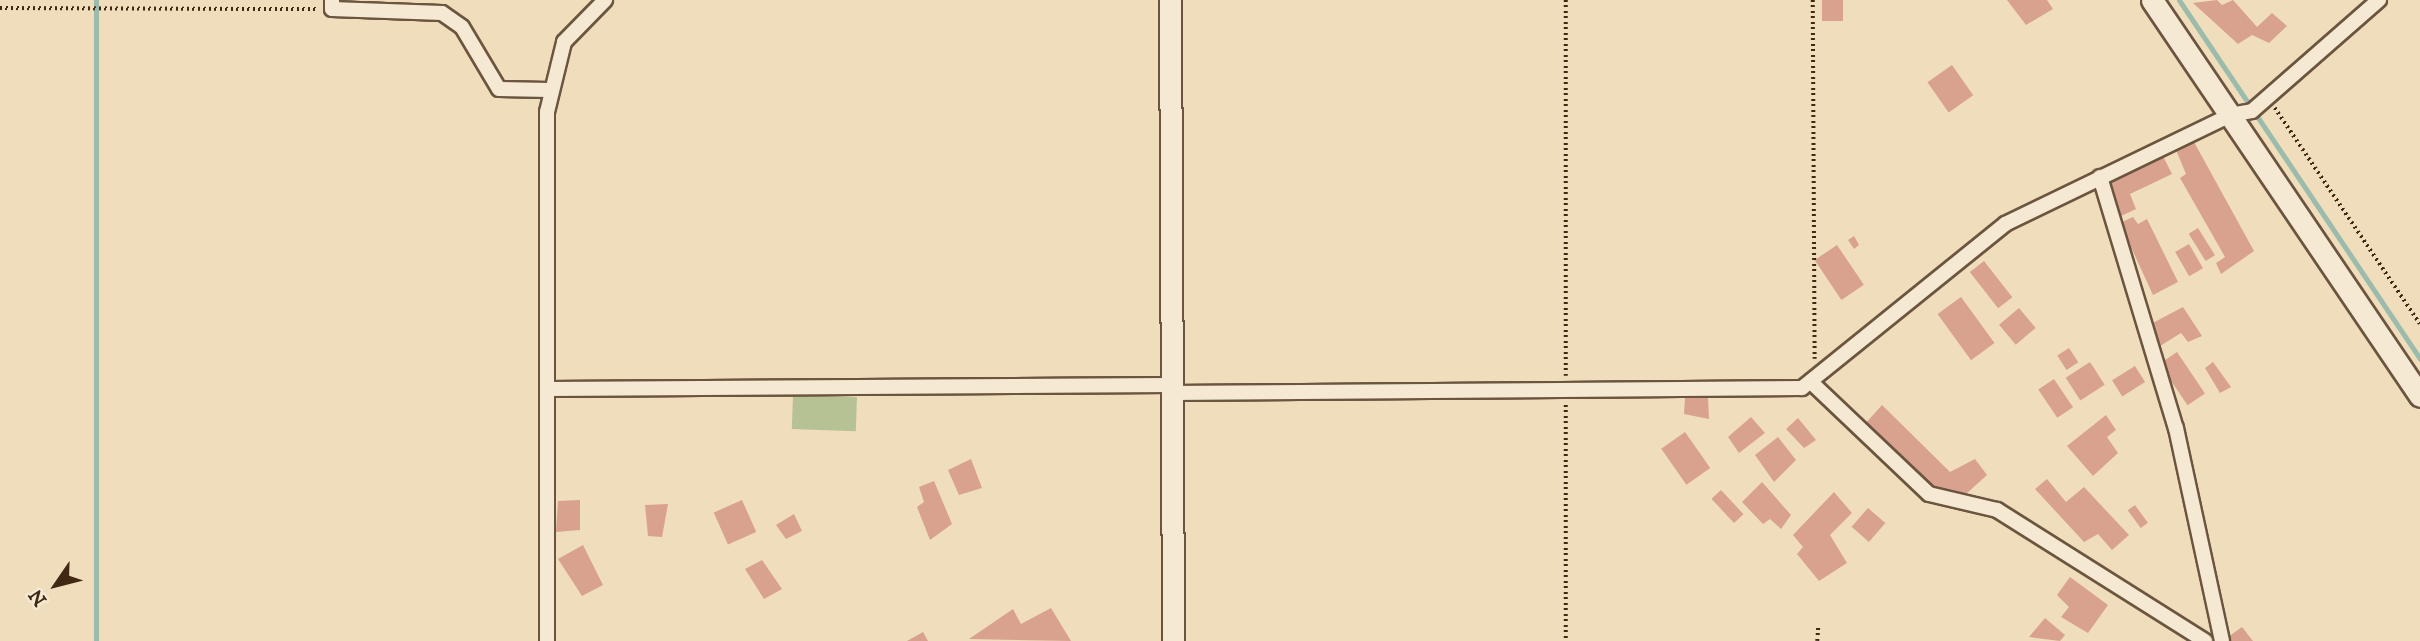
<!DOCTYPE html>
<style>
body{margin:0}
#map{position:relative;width:2420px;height:641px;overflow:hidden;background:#f0ddbc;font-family:"IM FELL DW Pica",serif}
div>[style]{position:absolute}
.green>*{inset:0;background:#b6c293;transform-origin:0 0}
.stream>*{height:5px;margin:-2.5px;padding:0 2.5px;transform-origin:2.5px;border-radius:2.5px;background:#9bbcac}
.building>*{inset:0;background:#d9a28e;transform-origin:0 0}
.path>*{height:3.5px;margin-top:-1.75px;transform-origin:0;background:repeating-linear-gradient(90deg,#402815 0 2px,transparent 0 5.5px)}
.roads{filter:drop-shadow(2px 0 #6c553f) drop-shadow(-2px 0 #6c553f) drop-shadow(0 2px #6c553f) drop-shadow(0 -2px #6c553f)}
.street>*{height:14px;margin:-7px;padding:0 7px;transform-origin:7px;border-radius:7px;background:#f5e9d3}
.secondary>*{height:21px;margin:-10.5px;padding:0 10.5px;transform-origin:10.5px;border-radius:10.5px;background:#f5e9d3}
span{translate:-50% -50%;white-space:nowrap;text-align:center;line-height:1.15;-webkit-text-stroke:6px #f5e9d3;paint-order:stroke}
.north{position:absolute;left:21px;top:550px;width:70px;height:70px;-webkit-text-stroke:5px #f5e9d3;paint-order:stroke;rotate:235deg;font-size:19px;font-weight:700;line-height:28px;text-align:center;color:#402815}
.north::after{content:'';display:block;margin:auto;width:24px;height:32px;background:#402815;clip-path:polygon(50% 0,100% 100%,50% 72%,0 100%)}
</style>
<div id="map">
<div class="green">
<div style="left:793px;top:395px;width:64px;height:34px;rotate:2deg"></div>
</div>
<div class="stream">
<div style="left:2179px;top:0;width:432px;rotate:56.1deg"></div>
<div style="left:96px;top:641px;width:641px;rotate:-90deg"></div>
</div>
<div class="building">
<div style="left:1822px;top:0;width:21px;height:21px"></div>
<div style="clip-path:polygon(2007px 0,2047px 0,2053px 9px,2026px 25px)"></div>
<div style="clip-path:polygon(2217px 0,2222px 5px,2233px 0,2257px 27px,2272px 13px,2287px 26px,2269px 43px,2252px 35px,2238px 44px,2193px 3px)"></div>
<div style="left:1952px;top:65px;width:37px;height:30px;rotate:55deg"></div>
<div style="clip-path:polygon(2194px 142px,2254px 251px,2221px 274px,2216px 263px,2225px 257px,2180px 178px,2186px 174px,2176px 150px)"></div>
<div style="clip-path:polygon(2161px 152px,2172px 174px,2130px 194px,2136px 209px,2119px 217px,2106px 181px)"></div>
<div style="clip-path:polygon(2133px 217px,2138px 224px,2147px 219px,2178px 282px,2153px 295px,2120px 223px)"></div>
<div style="left:2198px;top:228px;width:32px;height:11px;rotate:58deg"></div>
<div style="clip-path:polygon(1854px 236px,1859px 245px,1854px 249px,1848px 240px)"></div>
<div style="left:2189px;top:244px;width:28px;height:16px;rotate:60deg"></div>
<div style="left:1837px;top:245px;width:48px;height:27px;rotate:56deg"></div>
<div style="left:1984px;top:261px;width:46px;height:18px;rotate:52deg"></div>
<div style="left:1961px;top:297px;width:57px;height:29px;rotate:54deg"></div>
<div style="clip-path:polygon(2183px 307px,2202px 336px,2188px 342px,2181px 333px,2160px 346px,2149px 325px)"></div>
<div style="left:2019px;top:308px;width:26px;height:26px;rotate:50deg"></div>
<div style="left:2069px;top:348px;width:17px;height:14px;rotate:57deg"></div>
<div style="left:2177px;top:352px;width:50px;height:21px;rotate:56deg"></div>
<div style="left:2090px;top:362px;width:27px;height:29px;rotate:57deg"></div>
<div style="clip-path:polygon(2213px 362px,2231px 387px,2220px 393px,2205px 368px)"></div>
<div style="left:2135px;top:366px;width:19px;height:27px;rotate:58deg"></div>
<div style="left:2054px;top:379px;width:34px;height:19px;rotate:56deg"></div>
<div style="clip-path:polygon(1685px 398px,1708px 398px,1709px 419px,1684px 414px)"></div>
<div style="clip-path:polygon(1882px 405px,1950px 472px,1975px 459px,1987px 475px,1966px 494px,1936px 494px,1864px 425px)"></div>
<div style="clip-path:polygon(2106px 415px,2116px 430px,2107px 437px,2118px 453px,2093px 476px,2067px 446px)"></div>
<div style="clip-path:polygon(1751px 417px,1765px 433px,1739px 453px,1728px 437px)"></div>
<div style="clip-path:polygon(1798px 418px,1816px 440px,1804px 448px,1786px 429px)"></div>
<div style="left:1685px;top:432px;width:44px;height:29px;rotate:55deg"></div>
<div style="clip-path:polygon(1778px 437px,1796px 460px,1774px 482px,1755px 455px)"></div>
<div style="clip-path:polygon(971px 459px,982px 488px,959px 495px,948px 470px)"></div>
<div style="clip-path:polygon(2047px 479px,2066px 502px,2084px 487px,2129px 535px,2112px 550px,2098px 534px,2084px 542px,2035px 489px)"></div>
<div style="clip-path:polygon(934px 481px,952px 524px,930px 540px,917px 507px,924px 502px,919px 487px)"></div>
<div style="clip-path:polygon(1762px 482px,1791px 515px,1781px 529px,1770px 519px,1763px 524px,1742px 502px)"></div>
<div style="left:1721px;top:490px;width:33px;height:13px;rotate:47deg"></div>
<div style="clip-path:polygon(1834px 492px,1852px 513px,1830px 535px,1847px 563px,1819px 581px,1797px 554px,1803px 547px,1793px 535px)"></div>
<div style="clip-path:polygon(580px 500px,580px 530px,556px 532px,558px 501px)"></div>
<div style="left:742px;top:500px;width:35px;height:31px;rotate:66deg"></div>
<div style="clip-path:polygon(668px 504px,662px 537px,648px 536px,645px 505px)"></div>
<div style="left:2135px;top:505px;width:22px;height:9px;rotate:54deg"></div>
<div style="left:1868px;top:508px;width:23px;height:25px;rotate:41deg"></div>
<div style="clip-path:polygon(794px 514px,802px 531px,786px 539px,776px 525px)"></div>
<div style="clip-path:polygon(583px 545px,603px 585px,582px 596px,558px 559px)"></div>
<div style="clip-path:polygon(762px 560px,782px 589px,764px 599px,745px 569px)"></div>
<div style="clip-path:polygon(2070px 577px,2108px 605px,2088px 633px,2061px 617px,2069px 607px,2057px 595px)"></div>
<div style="clip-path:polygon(1051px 608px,1071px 641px,969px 639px,1013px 609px,1021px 624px)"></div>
<div style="clip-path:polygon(2045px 618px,2065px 635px,2060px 641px,2029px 637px)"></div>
<div style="clip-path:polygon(2242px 627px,2253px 641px,2230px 641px,2228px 637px)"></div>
<div style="clip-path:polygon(923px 632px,928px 641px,907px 641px)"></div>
</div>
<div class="path">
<div style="left:1566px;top:0;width:376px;rotate:90deg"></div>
<div style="left:1813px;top:0;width:359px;rotate:89.7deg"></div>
<div style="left:0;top:8px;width:316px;rotate:0.2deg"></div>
<div style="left:2275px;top:108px;width:260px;rotate:56.1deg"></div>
<div style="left:1566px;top:405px;width:236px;rotate:90deg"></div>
<div style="left:1817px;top:641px;width:15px;rotate:-86deg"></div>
</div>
<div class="roads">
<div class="street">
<div style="left:332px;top:0;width:9px;rotate:90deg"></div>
<div style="left:332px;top:9px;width:110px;rotate:2.1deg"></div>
<div style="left:442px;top:13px;width:24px;rotate:35deg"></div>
<div style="left:462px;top:27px;width:72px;rotate:59.2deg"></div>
<div style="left:499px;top:89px;width:50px;rotate:1.1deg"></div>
<div style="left:2100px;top:177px;width:262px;rotate:73.2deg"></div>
<div style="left:2176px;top:428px;width:218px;rotate:77.8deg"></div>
<div style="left:1812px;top:383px;width:161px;rotate:43.5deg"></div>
<div style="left:1929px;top:494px;width:70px;rotate:13.2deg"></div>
<div style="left:1997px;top:510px;width:246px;rotate:32.2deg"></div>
<div style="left:548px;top:389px;width:621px;rotate:-0.37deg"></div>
<div style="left:1170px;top:393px;width:632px;rotate:-0.45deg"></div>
<div style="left:1802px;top:388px;width:261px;rotate:-38.9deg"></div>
<div style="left:2005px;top:224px;width:250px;rotate:-25.8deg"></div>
<div style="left:2230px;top:115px;width:22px;rotate:-10deg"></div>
<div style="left:2252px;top:111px;width:169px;rotate:-41.2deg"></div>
<div style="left:547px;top:641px;width:529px;rotate:-90deg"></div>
<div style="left:547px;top:112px;width:72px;rotate:-76.3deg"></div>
<div style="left:564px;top:42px;width:59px;rotate:-45.7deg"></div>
</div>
<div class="secondary">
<div style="left:1170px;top:0;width:641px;rotate:89.73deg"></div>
<div style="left:2152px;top:0;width:478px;rotate:55.9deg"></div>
</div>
</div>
<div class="north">N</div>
</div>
